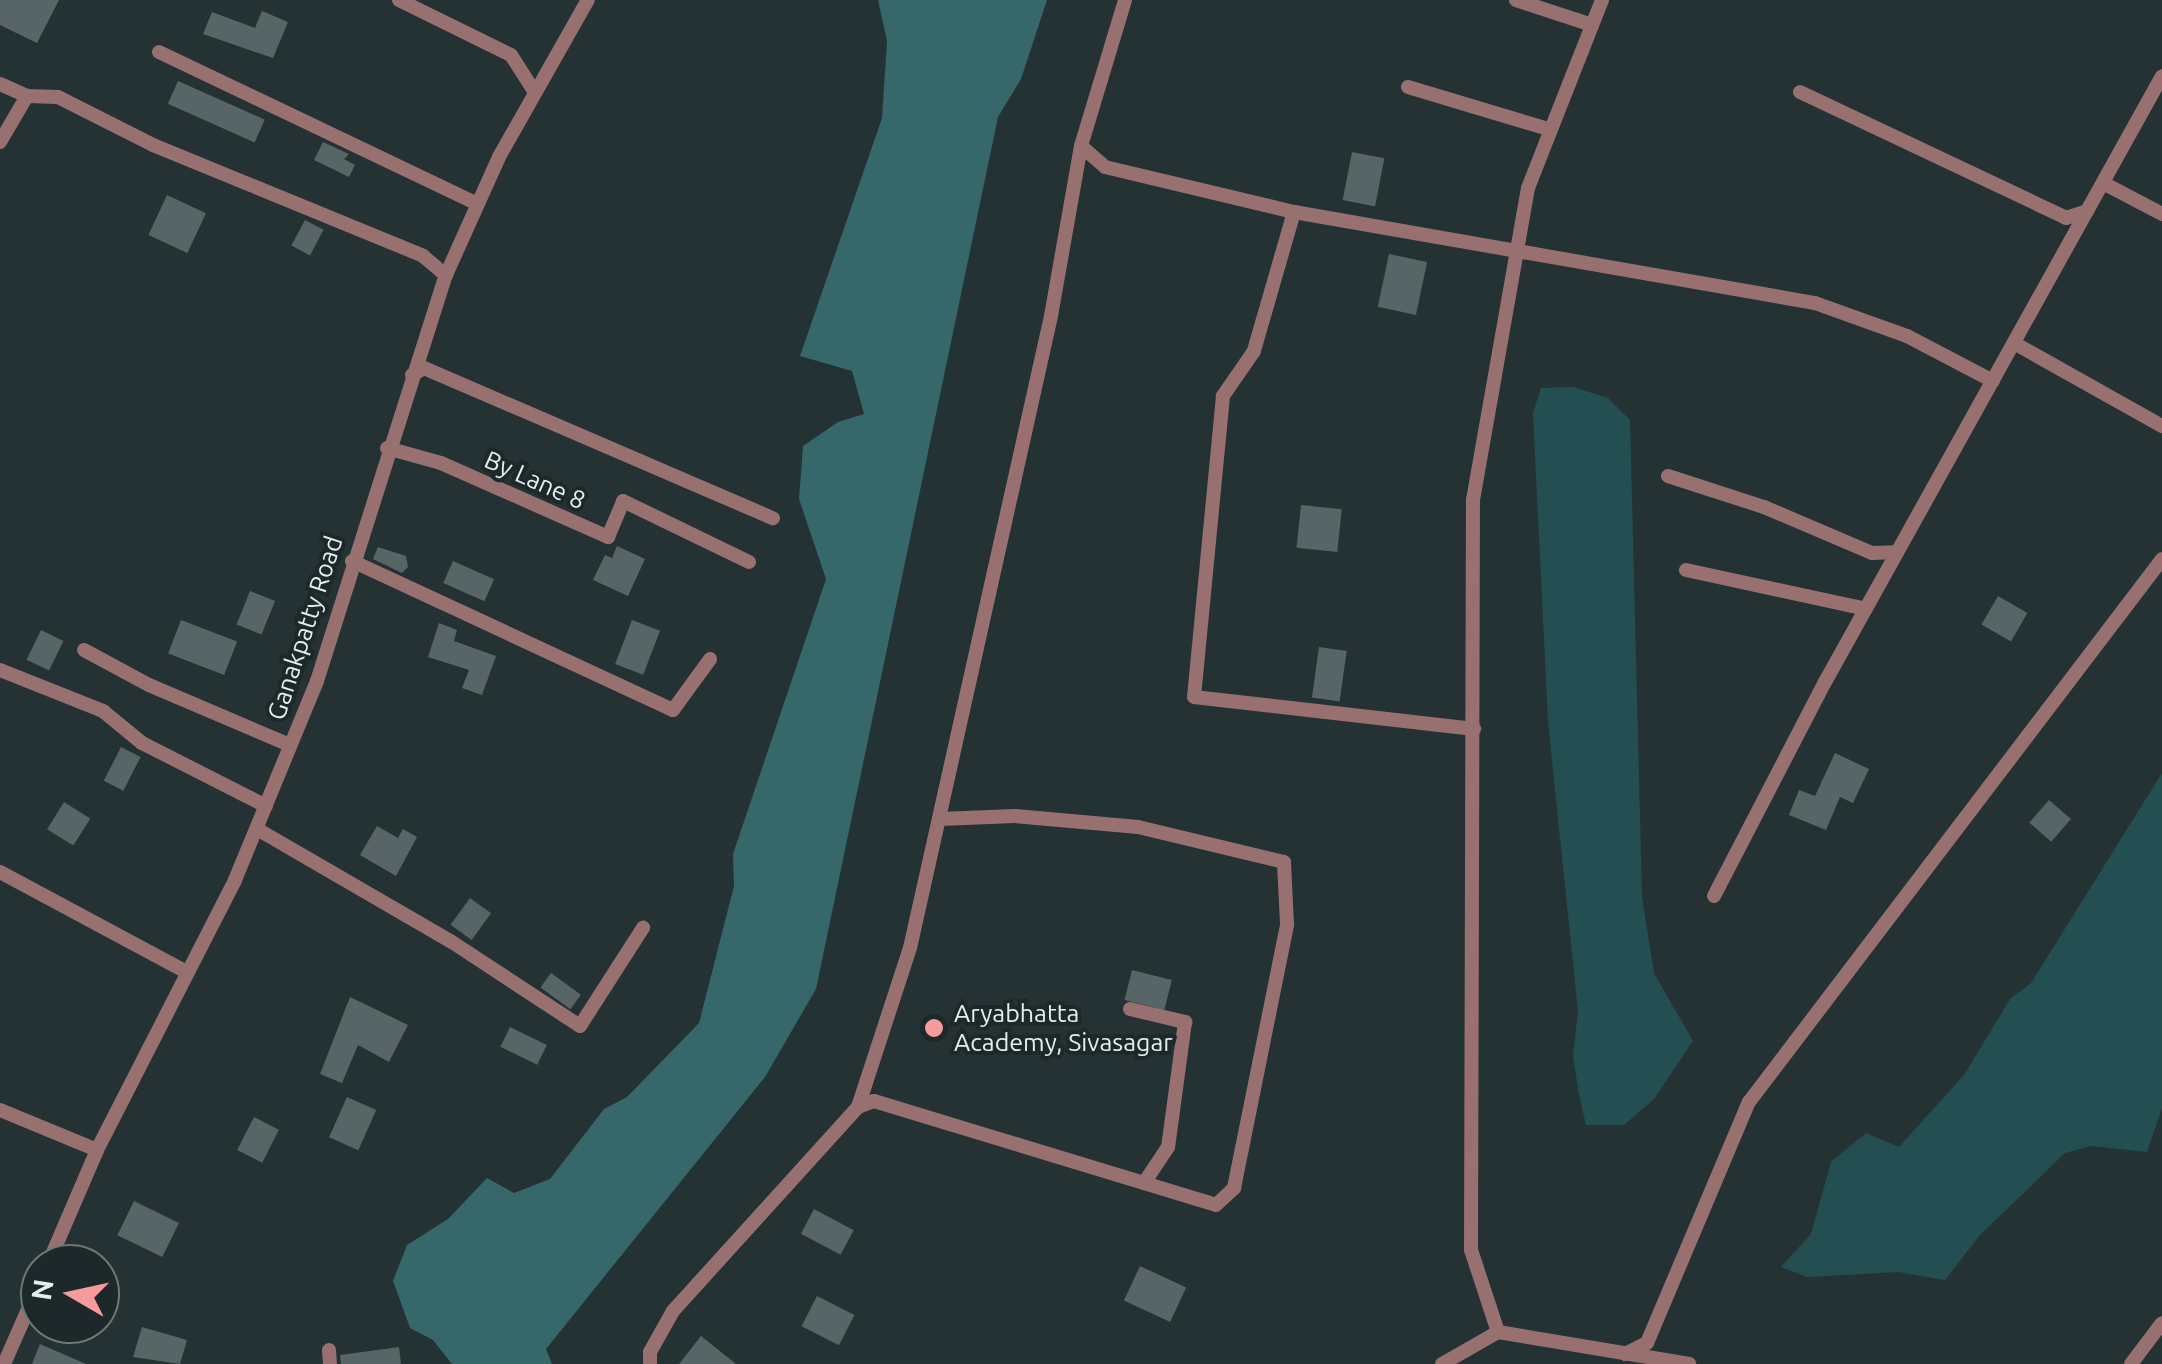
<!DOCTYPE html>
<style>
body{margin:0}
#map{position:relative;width:2162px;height:1364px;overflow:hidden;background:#253233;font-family:Ubuntu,sans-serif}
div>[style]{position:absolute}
.green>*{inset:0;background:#244f52}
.forest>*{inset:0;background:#35676b}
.building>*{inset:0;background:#576566;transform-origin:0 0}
.minor>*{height:14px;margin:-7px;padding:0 7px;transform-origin:7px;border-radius:7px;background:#987070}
.dots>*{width:28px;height:28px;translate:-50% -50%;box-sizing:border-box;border:5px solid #1c2829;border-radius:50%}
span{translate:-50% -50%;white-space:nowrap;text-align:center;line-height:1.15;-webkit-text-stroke:8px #1c2829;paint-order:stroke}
.street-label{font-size:25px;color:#e5edee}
.poi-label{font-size:25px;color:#e5edee}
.left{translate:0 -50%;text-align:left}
.north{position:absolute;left:20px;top:1244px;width:100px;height:100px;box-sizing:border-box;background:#1c2829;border:2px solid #6c7778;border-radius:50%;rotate:279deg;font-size:28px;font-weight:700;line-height:40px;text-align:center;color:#e5edee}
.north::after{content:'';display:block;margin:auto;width:35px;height:45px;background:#f59b9c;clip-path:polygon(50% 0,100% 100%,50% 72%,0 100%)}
</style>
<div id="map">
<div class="green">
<div style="clip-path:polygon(1573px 387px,1608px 398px,1630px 420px,1642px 897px,1654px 973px,1693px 1041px,1654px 1099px,1624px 1125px,1586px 1125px,1579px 1095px,1573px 1056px,1578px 1011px,1548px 722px,1533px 413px,1541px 388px)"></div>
<div style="clip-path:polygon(2162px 773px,2162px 1108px,2147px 1152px,2091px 1146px,2065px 1153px,1980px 1235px,1945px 1280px,1898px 1272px,1807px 1277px,1781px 1267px,1811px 1234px,1831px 1162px,1866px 1133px,1899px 1147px,1964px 1075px,2010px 999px,2031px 983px)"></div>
</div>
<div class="forest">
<div style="clip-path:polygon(878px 0,1047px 0,1021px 79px,998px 117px,816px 989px,765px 1077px,546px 1349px,552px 1364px,452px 1364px,433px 1340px,410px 1328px,393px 1281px,407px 1245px,448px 1219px,487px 1178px,514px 1193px,550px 1179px,604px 1109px,627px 1097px,699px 1023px,734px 886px,733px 854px,826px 579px,799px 499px,803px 446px,838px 422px,864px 414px,852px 371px,800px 356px,882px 118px,887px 41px)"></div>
</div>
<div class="building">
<div style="clip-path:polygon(0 0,59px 0,37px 43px,0 25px)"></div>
<div style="clip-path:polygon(262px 11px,288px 22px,273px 58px,203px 34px,212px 12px,255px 28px)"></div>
<div style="left:178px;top:81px;width:95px;height:25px;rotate:24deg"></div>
<div style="clip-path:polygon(323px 142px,349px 154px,344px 159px,355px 165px,349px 177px,314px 160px)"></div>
<div style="left:1352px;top:152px;width:33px;height:49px;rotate:11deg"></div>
<div style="left:167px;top:195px;width:43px;height:44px;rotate:25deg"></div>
<div style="left:305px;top:220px;width:21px;height:29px;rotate:28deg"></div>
<div style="left:1389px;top:254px;width:39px;height:54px;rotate:12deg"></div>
<div style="left:1301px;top:505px;width:41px;height:43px;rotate:6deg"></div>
<div style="clip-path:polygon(617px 546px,645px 559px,628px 596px,593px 580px,605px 555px,612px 558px)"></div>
<div style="clip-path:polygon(378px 547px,406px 556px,408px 567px,402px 573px,373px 559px)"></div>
<div style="left:453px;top:561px;width:45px;height:24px;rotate:24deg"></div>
<div style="left:250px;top:591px;width:27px;height:36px;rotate:22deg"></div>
<div style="left:1998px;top:596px;width:34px;height:33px;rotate:30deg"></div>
<div style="left:181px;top:620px;width:60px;height:36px;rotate:21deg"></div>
<div style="left:632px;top:620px;width:30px;height:47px;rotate:21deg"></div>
<div style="clip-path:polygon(439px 623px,457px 630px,454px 641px,496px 656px,482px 695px,462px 688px,469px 670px,428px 657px)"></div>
<div style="left:41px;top:630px;width:25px;height:33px;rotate:26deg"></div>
<div style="left:1319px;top:647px;width:28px;height:51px;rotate:8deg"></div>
<div style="left:121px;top:747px;width:22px;height:38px;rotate:27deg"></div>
<div style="clip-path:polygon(1835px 753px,1869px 769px,1853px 803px,1840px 797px,1826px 830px,1789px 815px,1799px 790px,1815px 796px)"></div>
<div style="left:2049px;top:800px;width:29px;height:30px;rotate:41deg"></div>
<div style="left:64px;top:802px;width:31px;height:32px;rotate:32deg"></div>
<div style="clip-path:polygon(377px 826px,398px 838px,403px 829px,417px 837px,396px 876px,360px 855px)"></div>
<div style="left:470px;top:898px;width:26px;height:33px;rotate:36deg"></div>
<div style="left:1132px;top:970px;width:41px;height:31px;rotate:14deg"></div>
<div style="left:551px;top:973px;width:37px;height:18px;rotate:36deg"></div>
<div style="clip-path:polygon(350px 997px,408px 1025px,389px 1062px,358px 1045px,342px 1083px,320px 1074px)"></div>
<div style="left:510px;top:1027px;width:41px;height:22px;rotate:26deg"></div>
<div style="left:347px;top:1097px;width:32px;height:44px;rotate:24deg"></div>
<div style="left:254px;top:1117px;width:28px;height:37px;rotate:27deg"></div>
<div style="left:134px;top:1201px;width:50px;height:38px;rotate:26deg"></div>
<div style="left:814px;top:1209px;width:45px;height:28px;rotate:28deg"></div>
<div style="left:1140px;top:1266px;width:51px;height:38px;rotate:25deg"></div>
<div style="left:817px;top:1296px;width:42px;height:34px;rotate:27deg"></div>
<div style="clip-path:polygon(142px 1327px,187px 1340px,180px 1364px,133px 1357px)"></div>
<div style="clip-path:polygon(701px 1336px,736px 1364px,679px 1364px)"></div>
<div style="clip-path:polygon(40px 1344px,86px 1364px,32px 1364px)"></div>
<div style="clip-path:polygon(399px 1347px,401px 1364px,341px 1364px,340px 1355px)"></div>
</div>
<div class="minor">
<div style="left:399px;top:0;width:125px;rotate:26.2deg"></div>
<div style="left:511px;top:55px;width:43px;rotate:57.4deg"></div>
<div style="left:1516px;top:0;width:80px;rotate:18.2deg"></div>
<div style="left:159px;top:52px;width:353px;rotate:25.5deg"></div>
<div style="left:0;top:84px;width:30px;rotate:24deg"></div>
<div style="left:1408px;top:87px;width:149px;rotate:16.7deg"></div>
<div style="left:1800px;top:92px;width:294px;rotate:25.3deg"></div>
<div style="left:2066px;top:218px;width:22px;rotate:-18deg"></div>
<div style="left:0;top:142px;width:53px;rotate:-59.6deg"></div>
<div style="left:27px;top:96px;width:31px;rotate:2deg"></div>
<div style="left:58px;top:97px;width:106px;rotate:26.8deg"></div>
<div style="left:153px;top:145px;width:292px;rotate:22.3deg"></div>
<div style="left:423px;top:256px;width:30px;rotate:40deg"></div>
<div style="left:1081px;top:146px;width:32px;rotate:41deg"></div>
<div style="left:1105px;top:167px;width:194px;rotate:13.4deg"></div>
<div style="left:1294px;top:212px;width:529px;rotate:9.91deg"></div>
<div style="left:1815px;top:303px;width:98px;rotate:19.7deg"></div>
<div style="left:1907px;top:336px;width:97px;rotate:27.6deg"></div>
<div style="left:2103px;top:183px;width:67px;rotate:27.7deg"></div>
<div style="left:1294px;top:212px;width:145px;rotate:106.1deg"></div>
<div style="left:1254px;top:351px;width:55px;rotate:124.6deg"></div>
<div style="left:1223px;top:396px;width:302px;rotate:95.5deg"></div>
<div style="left:1194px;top:697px;width:282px;rotate:6.5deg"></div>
<div style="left:2014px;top:343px;width:170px;rotate:29.3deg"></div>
<div style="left:412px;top:375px;width:14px;rotate:-30deg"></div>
<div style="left:424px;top:368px;width:380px;rotate:23.3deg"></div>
<div style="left:387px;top:448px;width:56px;rotate:15.5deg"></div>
<div style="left:441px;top:463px;width:183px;rotate:23.9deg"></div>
<div style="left:608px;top:537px;width:39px;rotate:-67deg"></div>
<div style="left:623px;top:501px;width:140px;rotate:25.8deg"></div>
<div style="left:1668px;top:476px;width:101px;rotate:17.9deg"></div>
<div style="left:1764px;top:507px;width:117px;rotate:23.1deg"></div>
<div style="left:1872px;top:553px;width:25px;rotate:-2deg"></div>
<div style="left:352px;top:561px;width:354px;rotate:24.9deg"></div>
<div style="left:673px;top:710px;width:63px;rotate:-54deg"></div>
<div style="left:1686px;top:570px;width:184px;rotate:12.2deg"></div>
<div style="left:84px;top:650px;width:74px;rotate:28.3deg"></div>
<div style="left:149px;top:685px;width:153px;rotate:23.1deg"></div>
<div style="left:0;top:670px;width:111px;rotate:21.7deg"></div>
<div style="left:103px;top:711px;width:50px;rotate:39.4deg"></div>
<div style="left:142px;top:743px;width:139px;rotate:26.9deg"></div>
<div style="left:257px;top:829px;width:225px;rotate:30.1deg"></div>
<div style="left:452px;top:942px;width:153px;rotate:33.3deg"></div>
<div style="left:580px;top:1026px;width:117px;rotate:-57.3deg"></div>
<div style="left:0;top:872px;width:210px;rotate:28.2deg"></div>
<div style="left:1714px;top:896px;width:241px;rotate:-62.6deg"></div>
<div style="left:1825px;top:682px;width:693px;rotate:-60.92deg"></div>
<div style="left:1130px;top:1009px;width:57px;rotate:13.3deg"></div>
<div style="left:1185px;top:1022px;width:126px;rotate:97.7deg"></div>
<div style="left:1168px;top:1147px;width:43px;rotate:123.7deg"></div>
<div style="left:858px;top:1107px;width:17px;rotate:-21deg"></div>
<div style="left:874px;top:1101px;width:357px;rotate:16.9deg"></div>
<div style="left:1216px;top:1205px;width:25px;rotate:-43deg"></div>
<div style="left:1234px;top:1188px;width:269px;rotate:-78.6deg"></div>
<div style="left:1287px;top:924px;width:62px;rotate:-92.8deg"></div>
<div style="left:1284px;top:862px;width:150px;rotate:-166.5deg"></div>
<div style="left:1138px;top:827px;width:123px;rotate:-174.9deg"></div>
<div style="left:1015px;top:816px;width:76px;rotate:177.7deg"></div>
<div style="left:0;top:1110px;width:105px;rotate:22.4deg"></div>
<div style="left:48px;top:1264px;width:124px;rotate:-66.7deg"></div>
<div style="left:97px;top:1150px;width:303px;rotate:-62.9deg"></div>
<div style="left:235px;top:880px;width:215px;rotate:-67.6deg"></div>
<div style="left:317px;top:681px;width:426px;rotate:-72.4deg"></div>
<div style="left:446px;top:275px;width:129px;rotate:-65.8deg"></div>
<div style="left:499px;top:157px;width:180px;rotate:-60.5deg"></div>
<div style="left:1498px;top:1332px;width:86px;rotate:-108.2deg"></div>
<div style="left:1471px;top:1250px;width:750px;rotate:-89.85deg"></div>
<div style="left:1473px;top:500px;width:317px;rotate:-80deg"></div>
<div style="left:1528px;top:188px;width:202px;rotate:-68.5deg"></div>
<div style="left:329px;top:1350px;width:14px;rotate:86deg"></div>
<div style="left:1625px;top:1354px;width:25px;rotate:-27deg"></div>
<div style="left:1647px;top:1343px;width:262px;rotate:-67.1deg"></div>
<div style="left:1749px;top:1102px;width:682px;rotate:-52.74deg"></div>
<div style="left:4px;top:1364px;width:90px;rotate:-66.3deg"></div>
<div style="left:650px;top:1364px;width:12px;rotate:-90deg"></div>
<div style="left:650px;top:1352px;width:47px;rotate:-60.7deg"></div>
<div style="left:673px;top:1311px;width:275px;rotate:-47.8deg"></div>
<div style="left:858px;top:1107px;width:167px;rotate:-71.9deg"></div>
<div style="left:910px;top:948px;width:648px;rotate:-77.42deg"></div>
<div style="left:1051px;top:316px;width:173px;rotate:-80deg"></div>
<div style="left:1081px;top:146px;width:152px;rotate:-73.2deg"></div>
<div style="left:1442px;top:1364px;width:64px;rotate:-29.7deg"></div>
<div style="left:1498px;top:1332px;width:194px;rotate:9.5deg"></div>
<div style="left:2131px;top:1364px;width:51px;rotate:-52.9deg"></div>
</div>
<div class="dots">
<div style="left:934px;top:1028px;background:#f59b9c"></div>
</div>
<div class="street-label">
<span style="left:535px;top:480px;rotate:24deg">By Lane 8</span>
<span style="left:305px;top:628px;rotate:-72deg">Ganakpatty Road</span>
</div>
<div class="poi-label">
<span class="left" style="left:954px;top:1028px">Aryabhatta<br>Academy, Sivasagar</span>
</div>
<div class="north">N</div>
</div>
